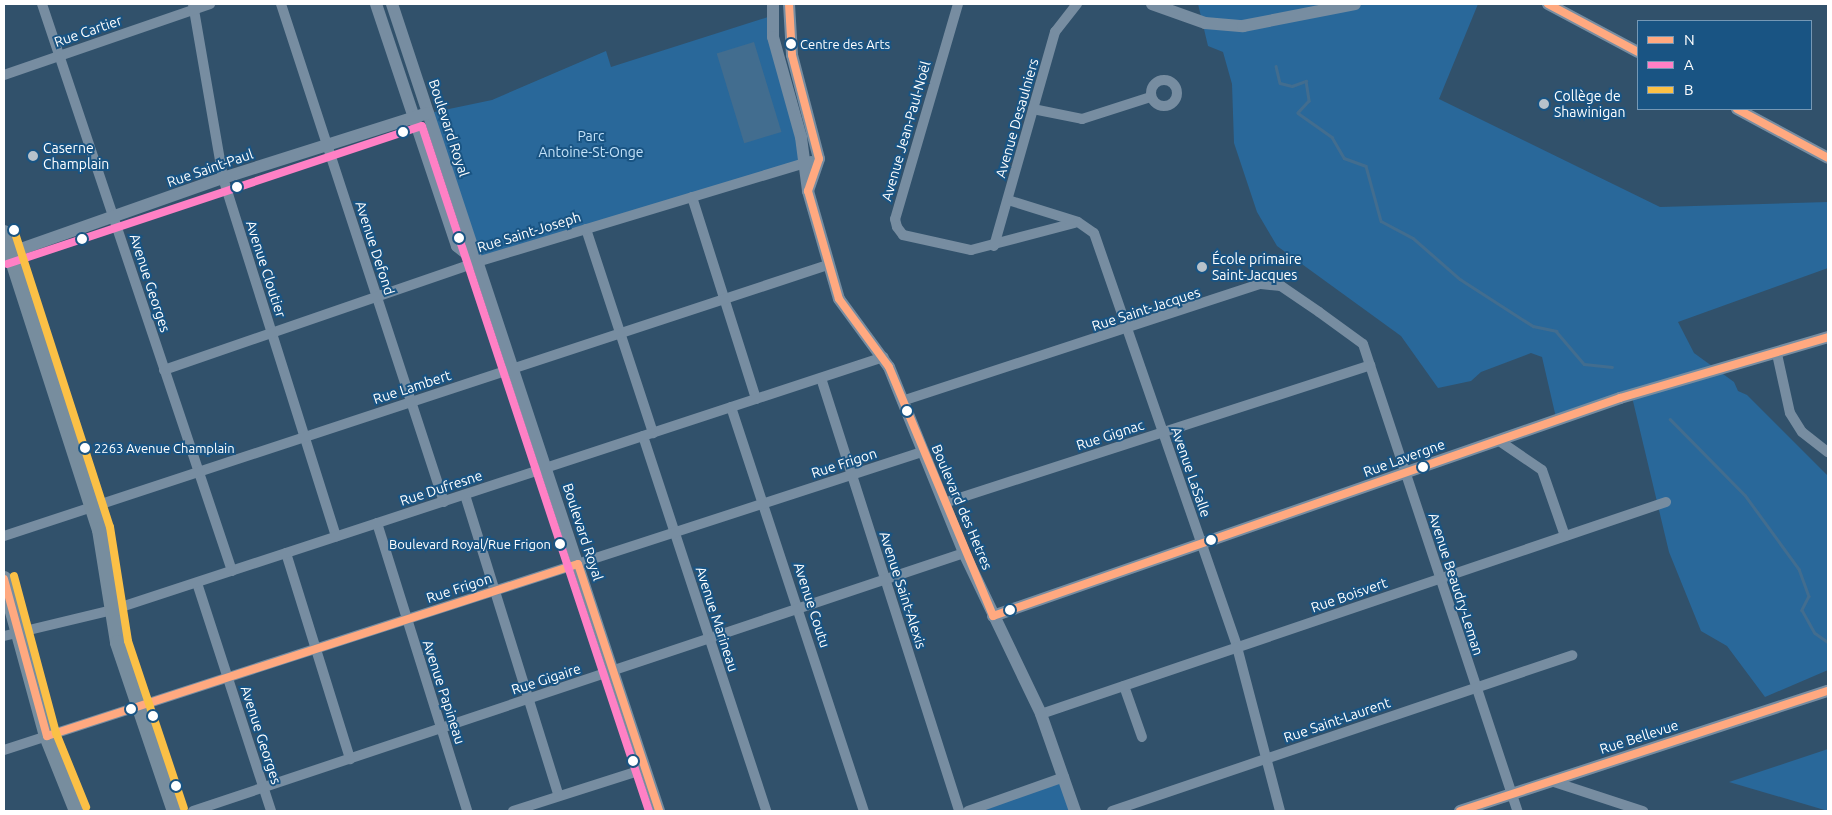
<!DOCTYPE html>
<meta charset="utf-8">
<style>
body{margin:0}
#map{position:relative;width:1832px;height:815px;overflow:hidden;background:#31516b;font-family:Ubuntu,sans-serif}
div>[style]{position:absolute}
.green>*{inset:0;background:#29689a}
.water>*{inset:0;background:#426d8f;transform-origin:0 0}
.stream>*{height:2.5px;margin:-1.25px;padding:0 1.25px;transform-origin:1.25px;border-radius:1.25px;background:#426d8f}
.minor>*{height:10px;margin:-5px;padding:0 5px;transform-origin:5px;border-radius:5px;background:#778da1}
.minor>.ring{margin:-5px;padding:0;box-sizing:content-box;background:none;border:10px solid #778da1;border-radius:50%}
.tertiary>*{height:12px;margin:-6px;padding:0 6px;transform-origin:6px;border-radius:6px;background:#778da1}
.primary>*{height:16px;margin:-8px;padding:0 8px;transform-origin:8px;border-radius:8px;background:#778d9e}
.bus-1>*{height:8px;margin:-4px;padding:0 4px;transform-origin:4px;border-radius:4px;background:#ffa980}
.bus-2>*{height:8px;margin:-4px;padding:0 4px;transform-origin:4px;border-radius:4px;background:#ff80c5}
.bus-3>*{height:8px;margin:-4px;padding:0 4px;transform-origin:4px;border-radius:4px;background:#fbc046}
.dots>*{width:14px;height:14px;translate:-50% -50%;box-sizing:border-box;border:2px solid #195483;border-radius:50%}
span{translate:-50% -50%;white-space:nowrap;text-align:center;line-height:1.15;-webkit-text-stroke:4px #195483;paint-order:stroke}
.bus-label{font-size:13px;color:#fff}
.left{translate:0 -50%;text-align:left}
.right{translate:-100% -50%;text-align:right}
.street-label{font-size:14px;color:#fff}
.poi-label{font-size:14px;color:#fff}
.park-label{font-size:14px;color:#c3e2f9}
.frame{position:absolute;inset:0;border:5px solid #fff;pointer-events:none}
.legend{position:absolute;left:1637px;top:20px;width:175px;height:90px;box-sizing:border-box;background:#195483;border:1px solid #7598b5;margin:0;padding:6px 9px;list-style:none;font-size:15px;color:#fff}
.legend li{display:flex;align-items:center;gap:10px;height:25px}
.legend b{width:25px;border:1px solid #7598b5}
</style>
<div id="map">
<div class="green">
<div style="clip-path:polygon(1198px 4px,1478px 4px,1439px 99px,1660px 207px,1828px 202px,1828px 268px,1678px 322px,1694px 353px,1734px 382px,1738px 391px,1747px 395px,1828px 476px,1828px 670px,1765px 697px,1727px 646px,1701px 631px,1669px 552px,1632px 397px,1557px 422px,1542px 357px,1531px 353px,1481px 372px,1471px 381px,1438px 388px,1401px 336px,1277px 246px,1257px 212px,1234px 143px,1232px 84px,1223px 52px,1208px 46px)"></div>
<div style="clip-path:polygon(768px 17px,805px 163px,477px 262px,425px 114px,492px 100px,606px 51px,611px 67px)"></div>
<div style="clip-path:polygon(1828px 749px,1828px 811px,1729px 782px)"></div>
<div style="clip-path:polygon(1064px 777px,1075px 811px,968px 811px)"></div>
</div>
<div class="water">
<div style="left:754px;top:42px;width:94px;height:39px;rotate:73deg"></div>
</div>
<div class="stream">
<div style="left:1276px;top:66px;width:17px;rotate:77deg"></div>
<div style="left:1280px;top:83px;width:12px;rotate:14deg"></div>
<div style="left:1292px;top:86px;width:15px;rotate:-20deg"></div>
<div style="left:1306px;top:81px;width:20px;rotate:81deg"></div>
<div style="left:1309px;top:101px;width:16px;rotate:133deg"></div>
<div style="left:1298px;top:113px;width:42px;rotate:35.2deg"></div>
<div style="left:1332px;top:137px;width:24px;rotate:60deg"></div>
<div style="left:1344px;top:158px;width:23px;rotate:20deg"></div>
<div style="left:1366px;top:166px;width:57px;rotate:74.7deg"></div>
<div style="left:1381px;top:221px;width:36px;rotate:28deg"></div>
<div style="left:1413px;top:238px;width:62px;rotate:41.1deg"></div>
<div style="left:1460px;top:279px;width:87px;rotate:32.8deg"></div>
<div style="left:1533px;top:326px;width:24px;rotate:12deg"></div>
<div style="left:1556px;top:331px;width:43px;rotate:49.7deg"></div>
<div style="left:1584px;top:364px;width:28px;rotate:6deg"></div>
<div style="left:1670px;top:419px;width:107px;rotate:45.4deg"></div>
<div style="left:1745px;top:495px;width:92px;rotate:53.9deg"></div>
<div style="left:1799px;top:569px;width:29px;rotate:70deg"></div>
<div style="left:1809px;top:596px;width:16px;rotate:117deg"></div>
<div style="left:1802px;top:610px;width:26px;rotate:61deg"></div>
<div style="left:1815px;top:633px;width:16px;rotate:35deg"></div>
</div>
<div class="minor">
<div style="left:42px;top:4px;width:598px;rotate:71.47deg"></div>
<div style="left:193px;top:4px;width:177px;rotate:80.2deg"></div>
<div style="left:223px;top:178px;width:376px;rotate:72.5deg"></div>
<div style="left:281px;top:4px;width:524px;rotate:71.88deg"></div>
<div style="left:958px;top:4px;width:224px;rotate:106.3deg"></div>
<div style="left:895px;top:219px;width:8px;rotate:76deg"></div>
<div style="left:897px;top:227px;width:10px;rotate:53deg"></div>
<div style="left:903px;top:235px;width:70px;rotate:12.4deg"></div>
<div style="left:971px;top:250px;width:107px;rotate:-14.6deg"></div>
<div style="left:4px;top:75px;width:218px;rotate:-19deg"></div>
<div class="ring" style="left:1151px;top:80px;width:16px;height:16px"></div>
<div style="left:1033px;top:109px;width:50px;rotate:11.5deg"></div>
<div style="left:1082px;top:119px;width:72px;rotate:-17.7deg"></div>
<div style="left:692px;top:197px;width:212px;rotate:72.4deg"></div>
<div style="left:1008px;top:200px;width:73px;rotate:17.4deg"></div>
<div style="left:1078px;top:222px;width:19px;rotate:35deg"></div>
<div style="left:1094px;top:233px;width:438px;rotate:70.9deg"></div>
<div style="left:1237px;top:647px;width:170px;rotate:75.3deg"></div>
<div style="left:586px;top:229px;width:215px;rotate:71.8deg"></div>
<div style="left:994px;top:246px;width:223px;rotate:-74.1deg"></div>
<div style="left:1055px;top:32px;width:36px;rotate:-52deg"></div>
<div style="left:1777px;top:354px;width:60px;rotate:77.6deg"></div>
<div style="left:1790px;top:413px;width:22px;rotate:58deg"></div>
<div style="left:1802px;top:432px;width:33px;rotate:38deg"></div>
<div style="left:164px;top:370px;width:331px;rotate:-19deg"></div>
<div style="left:477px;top:262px;width:349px;rotate:-16.8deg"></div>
<div style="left:821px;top:378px;width:454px;rotate:72.3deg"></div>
<div style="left:902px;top:401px;width:378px;rotate:-18.1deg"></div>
<div style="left:1261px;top:284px;width:20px;rotate:6deg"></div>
<div style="left:1281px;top:286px;width:46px;rotate:34.4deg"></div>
<div style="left:1319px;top:312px;width:54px;rotate:36deg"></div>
<div style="left:1363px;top:344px;width:492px;rotate:71.7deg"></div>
<div style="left:731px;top:407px;width:425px;rotate:71.8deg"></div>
<div style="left:643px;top:436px;width:395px;rotate:71.8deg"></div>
<div style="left:1498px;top:440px;width:53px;rotate:34.3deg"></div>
<div style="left:1542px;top:470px;width:70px;rotate:70.8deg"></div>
<div style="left:465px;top:495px;width:315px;rotate:72.7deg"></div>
<div style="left:944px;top:503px;width:448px;rotate:-17.9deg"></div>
<div style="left:377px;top:523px;width:302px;rotate:72.6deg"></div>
<div style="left:4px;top:536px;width:867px;rotate:-18.21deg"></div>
<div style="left:286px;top:553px;width:216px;rotate:72.7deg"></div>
<div style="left:197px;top:583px;width:240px;rotate:72deg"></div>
<div style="left:4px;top:636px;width:111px;rotate:-13.5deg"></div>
<div style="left:112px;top:610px;width:812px;rotate:-18.15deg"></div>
<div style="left:1124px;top:686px;width:54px;rotate:70.6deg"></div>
<div style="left:1041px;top:714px;width:660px;rotate:-18.74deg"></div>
<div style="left:4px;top:750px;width:965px;rotate:-17.98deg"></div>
<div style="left:1551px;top:781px;width:97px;rotate:18.1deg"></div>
<div style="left:193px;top:811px;width:813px;rotate:-18.5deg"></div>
<div style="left:513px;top:811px;width:139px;rotate:-17.7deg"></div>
<div style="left:968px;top:811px;width:102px;rotate:-19.5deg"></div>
<div style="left:1112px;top:811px;width:486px;rotate:-18.7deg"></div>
</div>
<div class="tertiary">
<div style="left:376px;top:4px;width:255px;rotate:71.5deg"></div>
<div style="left:457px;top:246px;width:26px;rotate:39deg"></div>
<div style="left:392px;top:4px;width:850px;rotate:71.69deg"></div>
<div style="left:773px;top:4px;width:33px;rotate:90deg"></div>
<div style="left:773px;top:37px;width:104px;rotate:74.4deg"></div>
<div style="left:801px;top:137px;width:54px;rotate:82.6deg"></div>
<div style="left:808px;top:191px;width:112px;rotate:74deg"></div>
<div style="left:839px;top:299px;width:84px;rotate:53.7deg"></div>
<div style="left:889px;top:367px;width:201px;rotate:68deg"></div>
<div style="left:964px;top:553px;width:178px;rotate:64.4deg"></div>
<div style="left:1041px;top:714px;width:103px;rotate:70.7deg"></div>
<div style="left:789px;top:4px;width:51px;rotate:86.6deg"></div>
<div style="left:792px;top:55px;width:107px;rotate:75.4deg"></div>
<div style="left:819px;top:159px;width:34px;rotate:109deg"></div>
<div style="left:1152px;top:4px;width:56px;rotate:19.7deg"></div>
<div style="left:1205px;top:23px;width:38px;rotate:5deg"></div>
<div style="left:1243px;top:26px;width:114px;rotate:-11.1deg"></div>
<div style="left:1548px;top:4px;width:102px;rotate:28.1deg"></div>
<div style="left:1737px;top:109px;width:103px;rotate:28.3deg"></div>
<div style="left:4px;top:255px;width:232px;rotate:-19.4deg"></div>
<div style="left:223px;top:178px;width:215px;rotate:-17.6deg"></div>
<div style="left:993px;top:616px;width:664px;rotate:-19.17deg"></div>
<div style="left:1620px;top:398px;width:217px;rotate:-16.3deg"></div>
<div style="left:1460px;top:811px;width:387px;rotate:-18.1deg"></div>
</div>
<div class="primary">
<div style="left:4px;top:233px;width:312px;rotate:72.1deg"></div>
<div style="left:100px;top:530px;width:114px;rotate:80.9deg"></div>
<div style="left:118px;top:643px;width:177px;rotate:71.3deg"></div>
<div style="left:4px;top:579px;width:163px;rotate:74.7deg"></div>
<div style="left:47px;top:736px;width:81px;rotate:68.2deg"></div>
</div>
<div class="bus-1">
<div style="left:789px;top:4px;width:51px;rotate:86.6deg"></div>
<div style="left:792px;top:55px;width:107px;rotate:75.4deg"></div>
<div style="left:819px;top:159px;width:34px;rotate:109deg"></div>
<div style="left:808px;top:191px;width:112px;rotate:74deg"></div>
<div style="left:839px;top:299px;width:84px;rotate:53.7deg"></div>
<div style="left:889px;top:367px;width:270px;rotate:67.3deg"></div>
<div style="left:993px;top:616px;width:664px;rotate:-19.17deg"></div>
<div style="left:1620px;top:398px;width:217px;rotate:-16.3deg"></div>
<div style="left:1548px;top:4px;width:102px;rotate:28.1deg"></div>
<div style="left:1737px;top:109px;width:103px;rotate:28.3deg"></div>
<div style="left:4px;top:579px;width:163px;rotate:74.7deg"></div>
<div style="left:47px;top:736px;width:558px;rotate:-17.95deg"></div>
<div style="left:578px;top:564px;width:260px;rotate:71.8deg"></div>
<div style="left:1460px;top:811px;width:387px;rotate:-18.1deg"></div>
</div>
<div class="bus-2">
<div style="left:7px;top:264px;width:437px;rotate:-18.4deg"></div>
<div style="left:422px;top:126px;width:722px;rotate:71.67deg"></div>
</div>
<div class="bus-3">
<div style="left:14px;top:230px;width:312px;rotate:72.1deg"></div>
<div style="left:110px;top:527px;width:115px;rotate:81deg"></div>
<div style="left:128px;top:641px;width:176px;rotate:71.5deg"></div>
<div style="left:14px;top:576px;width:163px;rotate:75deg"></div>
<div style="left:56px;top:733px;width:80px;rotate:67.9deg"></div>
</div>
<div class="dots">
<div style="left:791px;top:44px;background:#fff"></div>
<div style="left:1544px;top:104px;background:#b7c2cb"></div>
<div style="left:403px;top:132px;background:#fff"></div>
<div style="left:33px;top:156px;background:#b7c2cb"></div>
<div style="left:237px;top:187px;background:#fff"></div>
<div style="left:14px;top:230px;background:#fff"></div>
<div style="left:459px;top:238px;background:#fff"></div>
<div style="left:82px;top:239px;background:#fff"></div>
<div style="left:1202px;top:267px;background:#b7c2cb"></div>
<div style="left:907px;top:411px;background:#fff"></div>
<div style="left:85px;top:448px;background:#fff"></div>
<div style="left:1423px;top:467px;background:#fff"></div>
<div style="left:1211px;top:540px;background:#fff"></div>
<div style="left:560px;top:544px;background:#fff"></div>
<div style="left:1010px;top:610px;background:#fff"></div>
<div style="left:131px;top:709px;background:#fff"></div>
<div style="left:153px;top:716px;background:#fff"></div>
<div style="left:633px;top:761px;background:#fff"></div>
<div style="left:176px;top:786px;background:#fff"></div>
</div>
<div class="bus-label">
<span class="left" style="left:800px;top:44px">Centre des Arts</span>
<span class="left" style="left:94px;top:448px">2263 Avenue Champlain</span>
<span class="right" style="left:551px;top:544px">Boulevard Royal/Rue Frigon</span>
</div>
<div class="street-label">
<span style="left:88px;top:31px;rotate:-19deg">Rue Cartier</span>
<span style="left:1017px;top:118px;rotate:-74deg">Avenue Desaulniers</span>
<span style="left:449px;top:128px;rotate:72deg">Boulevard Royal</span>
<span style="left:906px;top:131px;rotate:-74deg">Avenue Jean-Paul-Noël</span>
<span style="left:210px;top:168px;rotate:-19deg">Rue Saint-Paul</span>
<span style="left:529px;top:232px;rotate:-17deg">Rue Saint-Joseph</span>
<span style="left:375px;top:248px;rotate:72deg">Avenue Defond</span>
<span style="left:266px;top:269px;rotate:72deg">Avenue Cloutier</span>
<span style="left:150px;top:283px;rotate:72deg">Avenue Georges</span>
<span style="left:1146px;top:309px;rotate:-18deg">Rue Saint-Jacques</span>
<span style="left:412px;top:387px;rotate:-18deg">Rue Lambert</span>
<span style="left:1110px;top:435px;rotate:-18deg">Rue Gignac</span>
<span style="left:1404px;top:458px;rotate:-20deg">Rue Lavergne</span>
<span style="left:844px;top:463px;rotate:-18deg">Rue Frigon</span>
<span style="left:1191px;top:472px;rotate:71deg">Avenue LaSalle</span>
<span style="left:441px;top:488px;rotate:-18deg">Rue Dufresne</span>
<span style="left:962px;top:507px;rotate:67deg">Boulevard des Hetres</span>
<span style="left:583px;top:532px;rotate:72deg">Boulevard Royal</span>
<span style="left:1456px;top:584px;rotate:72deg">Avenue Beaudry-Leman</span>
<span style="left:459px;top:588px;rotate:-18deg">Rue Frigon</span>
<span style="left:903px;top:590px;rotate:72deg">Avenue Saint-Alexis</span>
<span style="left:1349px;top:595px;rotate:-19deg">Rue Boisvert</span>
<span style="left:812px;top:605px;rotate:72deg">Avenue Coutu</span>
<span style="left:717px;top:619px;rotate:72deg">Avenue Marineau</span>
<span style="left:546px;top:679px;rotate:-18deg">Rue Gigaire</span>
<span style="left:444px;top:692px;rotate:72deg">Avenue Papineau</span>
<span style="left:1337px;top:720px;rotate:-19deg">Rue Saint-Laurent</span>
<span style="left:261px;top:735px;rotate:72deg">Avenue Georges</span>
<span style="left:1639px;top:737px;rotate:-18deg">Rue Bellevue</span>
</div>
<div class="poi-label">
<span class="left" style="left:1554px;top:104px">Collège de<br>Shawinigan</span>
<span class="left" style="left:43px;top:156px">Caserne<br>Champlain</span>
<span class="left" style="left:1212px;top:267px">École primaire<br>Saint-Jacques</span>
</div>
<div class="park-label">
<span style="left:591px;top:144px">Parc<br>Antoine-St-Onge</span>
</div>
<div class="frame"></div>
<ul class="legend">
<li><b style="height:6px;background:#ffa980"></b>N</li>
<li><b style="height:6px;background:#ff80c5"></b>A</li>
<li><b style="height:6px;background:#fbc046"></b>B</li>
</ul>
</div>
